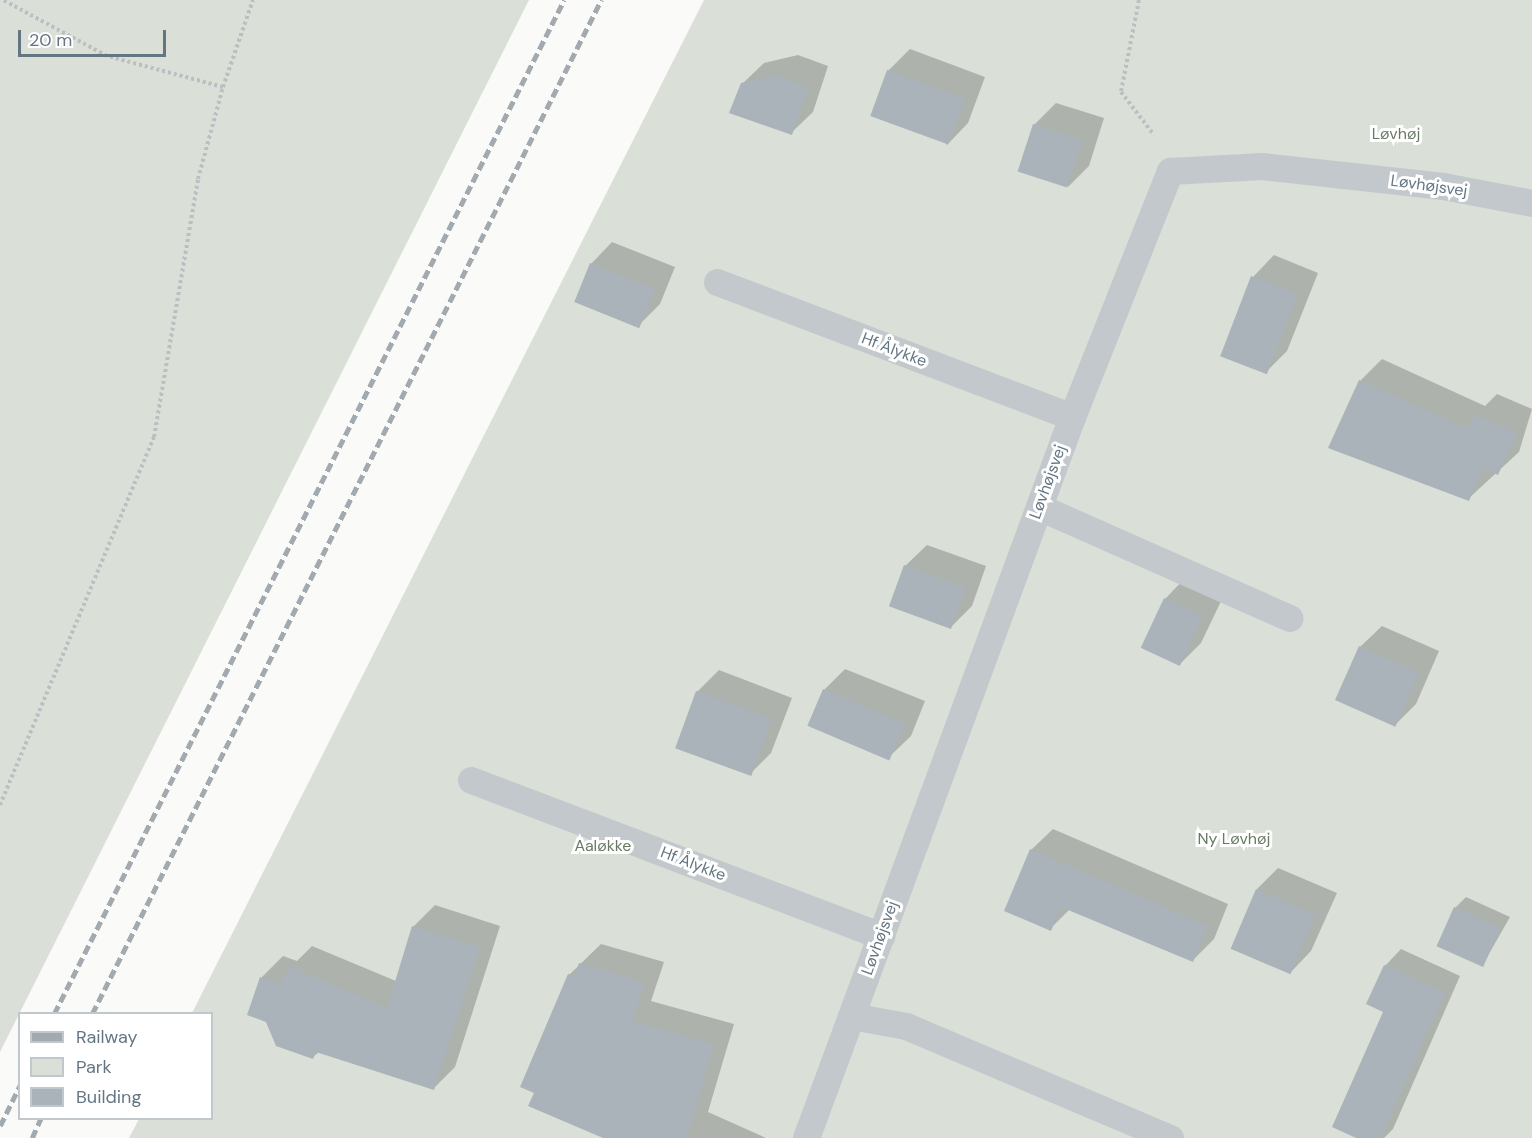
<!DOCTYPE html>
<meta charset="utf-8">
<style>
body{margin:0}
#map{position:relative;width:1532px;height:1138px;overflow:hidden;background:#fafaf8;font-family:"DM Sans",sans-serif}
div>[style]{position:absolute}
.green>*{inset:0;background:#dadfd7}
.shadow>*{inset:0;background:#0003}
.building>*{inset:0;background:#aab3b9;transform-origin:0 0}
.path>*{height:4px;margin-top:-2px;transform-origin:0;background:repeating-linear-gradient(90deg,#bbbfc2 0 3px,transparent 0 6px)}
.service>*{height:27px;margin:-13.5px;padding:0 13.5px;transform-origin:13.5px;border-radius:13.5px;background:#c3c8cc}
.rail>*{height:4.5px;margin-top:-2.25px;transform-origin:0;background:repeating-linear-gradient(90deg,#a2aab0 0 9px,transparent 0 13.5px)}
span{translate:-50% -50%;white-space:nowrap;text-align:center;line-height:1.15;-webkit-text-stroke:6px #fff;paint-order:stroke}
.park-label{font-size:16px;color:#687a64}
.street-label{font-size:16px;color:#657683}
.legend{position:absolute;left:18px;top:1012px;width:195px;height:108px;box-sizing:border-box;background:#fff;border:2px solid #c1c8cd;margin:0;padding:8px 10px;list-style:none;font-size:18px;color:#657683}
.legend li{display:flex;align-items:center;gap:12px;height:30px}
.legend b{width:30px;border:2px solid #c1c8cd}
.scale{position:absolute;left:18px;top:30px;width:148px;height:27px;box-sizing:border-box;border:3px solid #657683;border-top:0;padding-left:8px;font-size:18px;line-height:21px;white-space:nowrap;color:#657683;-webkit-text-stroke:4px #fff;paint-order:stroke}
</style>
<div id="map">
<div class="green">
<div style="clip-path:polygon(0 0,529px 0,0 1052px)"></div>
<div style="clip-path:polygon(704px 0,1532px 0,1532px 1138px,129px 1138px,139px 1119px,212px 1118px,212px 1014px,192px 1013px)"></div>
</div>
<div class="shadow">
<div style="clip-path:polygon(910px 49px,985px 77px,968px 123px,947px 145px,888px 71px)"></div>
<div style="clip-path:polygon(798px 55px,828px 66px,813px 112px,791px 133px,742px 84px,764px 63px)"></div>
<div style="clip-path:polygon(1056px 103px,1104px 118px,1089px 166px,1068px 187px,1034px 125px)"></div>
<div style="clip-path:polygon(612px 242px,675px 267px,660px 304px,639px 325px,591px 264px)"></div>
<div style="clip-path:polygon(1274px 255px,1318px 273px,1287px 351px,1266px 372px,1253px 277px)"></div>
<div style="clip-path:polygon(1382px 359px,1485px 406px,1497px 394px,1532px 409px,1519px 452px,1468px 499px,1330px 447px,1361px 380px)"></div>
<div style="clip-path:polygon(927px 545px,986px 566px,972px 606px,950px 628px,905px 566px)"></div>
<div style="clip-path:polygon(1186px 577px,1224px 595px,1201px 643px,1180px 664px,1165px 599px)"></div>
<div style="clip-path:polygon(1382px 626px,1439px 651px,1416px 704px,1394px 726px,1360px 647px)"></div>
<div style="clip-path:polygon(845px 669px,925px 701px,911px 736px,889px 757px,824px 690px)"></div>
<div style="clip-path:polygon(719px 670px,792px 698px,771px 753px,750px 774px,697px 692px)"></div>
<div style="clip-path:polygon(1053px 829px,1228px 904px,1214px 939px,1193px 960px,1070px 909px,1050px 929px,1031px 850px)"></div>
<div style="clip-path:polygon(1278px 868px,1337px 893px,1311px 951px,1290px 973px,1257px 889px)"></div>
<div style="clip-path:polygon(1466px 897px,1510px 917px,1482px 966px,1455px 908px)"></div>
<div style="clip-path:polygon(435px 905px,500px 926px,455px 1067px,434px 1088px,319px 1052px,313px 1057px,267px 1021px,249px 1014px,262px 977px,283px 956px,297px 961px,312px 946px,396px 981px,413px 927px)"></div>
<div style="clip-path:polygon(601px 944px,664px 962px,651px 1001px,734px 1024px,708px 1112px,766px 1138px,607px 1138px,536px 1092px,569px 975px)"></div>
<div style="clip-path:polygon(1401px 949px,1460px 976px,1393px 1129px,1384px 1138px,1360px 1138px,1385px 1011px,1385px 966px)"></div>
</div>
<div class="building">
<div style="left:887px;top:70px;width:83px;height:49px;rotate:20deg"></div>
<div style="clip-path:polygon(776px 75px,808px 88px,792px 135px,729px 113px,741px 83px)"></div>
<div style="left:1033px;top:124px;width:52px;height:50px;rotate:18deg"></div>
<div style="left:590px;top:263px;width:70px;height:42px;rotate:22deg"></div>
<div style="left:1251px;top:276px;width:50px;height:86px;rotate:21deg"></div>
<div style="clip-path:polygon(1359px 380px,1468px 429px,1474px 415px,1517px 433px,1498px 475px,1483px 468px,1469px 501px,1328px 448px)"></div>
<div style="left:904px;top:565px;width:66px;height:44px;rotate:20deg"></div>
<div style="left:1164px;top:598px;width:43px;height:55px;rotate:25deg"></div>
<div style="left:1359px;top:646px;width:66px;height:59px;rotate:24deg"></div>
<div style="left:823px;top:689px;width:89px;height:40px;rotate:23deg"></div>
<div style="left:696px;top:691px;width:81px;height:61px;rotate:20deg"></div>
<div style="clip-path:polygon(1030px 849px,1208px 926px,1193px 962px,1061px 907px,1051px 931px,1004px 911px)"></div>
<div style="left:1256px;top:889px;width:65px;height:65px;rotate:23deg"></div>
<div style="left:1454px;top:907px;width:51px;height:43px;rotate:24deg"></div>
<div style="clip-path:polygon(412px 926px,480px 947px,434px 1090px,316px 1052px,313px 1059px,276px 1046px,266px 1022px,247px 1015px,260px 977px,281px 984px,289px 966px,387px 1008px)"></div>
<div style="clip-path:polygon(579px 963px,645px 982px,632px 1021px,714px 1044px,687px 1138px,603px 1138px,528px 1106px,534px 1093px,520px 1087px,568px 974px,575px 976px)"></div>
<div style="clip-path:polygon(1384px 965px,1445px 992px,1381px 1138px,1356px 1138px,1332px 1127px,1383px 1012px,1366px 1004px)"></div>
</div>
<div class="path">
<div style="left:1139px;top:0;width:94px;rotate:101.1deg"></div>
<div style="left:1121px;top:92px;width:54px;rotate:52.5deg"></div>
<div style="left:223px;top:87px;width:92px;rotate:-71deg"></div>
<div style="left:0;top:805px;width:399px;rotate:-67.3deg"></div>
<div style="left:154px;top:437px;width:262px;rotate:-80.3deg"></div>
<div style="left:198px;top:179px;width:95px;rotate:-74.8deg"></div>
<div style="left:223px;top:87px;width:120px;rotate:-165deg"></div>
<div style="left:107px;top:56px;width:118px;rotate:-151.7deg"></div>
</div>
<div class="service">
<div style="left:717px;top:282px;width:380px;rotate:20.8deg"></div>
<div style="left:1039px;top:507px;width:274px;rotate:23.9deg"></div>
<div style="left:471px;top:780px;width:439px;rotate:20.8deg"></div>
<div style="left:851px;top:1016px;width:56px;rotate:10.3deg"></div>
<div style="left:906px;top:1026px;width:287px;rotate:23deg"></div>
<div style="left:806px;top:1138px;width:769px;rotate:-69.75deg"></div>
<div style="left:1072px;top:417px;width:265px;rotate:-68.3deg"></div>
<div style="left:1170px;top:171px;width:92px;rotate:-3.1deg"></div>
<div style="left:1262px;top:166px;width:182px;rotate:6.3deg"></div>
<div style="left:1443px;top:186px;width:91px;rotate:10.8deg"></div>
</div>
<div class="rail">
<div style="left:54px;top:1014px;width:1135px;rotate:-63.3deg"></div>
<div style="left:92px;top:1014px;width:1135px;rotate:-63.34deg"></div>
<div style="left:0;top:1126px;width:46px;rotate:-64deg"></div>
<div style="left:32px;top:1138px;width:22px;rotate:-66deg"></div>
</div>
<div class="park-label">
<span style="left:1396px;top:134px">Løvhøj</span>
<span style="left:1234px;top:839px">Ny Løvhøj</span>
<span style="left:603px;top:846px">Aaløkke</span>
</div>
<div class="street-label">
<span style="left:1429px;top:186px;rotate:8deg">Løvhøjsvej</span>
<span style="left:894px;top:350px;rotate:21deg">Hf Ålykke</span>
<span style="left:1048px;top:482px;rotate:-70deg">Løvhøjsvej</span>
<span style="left:693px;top:864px;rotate:21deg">Hf Ålykke</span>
<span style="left:880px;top:938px;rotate:-70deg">Løvhøjsvej</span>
</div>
<ul class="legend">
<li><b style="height:8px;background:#a2aab0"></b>Railway</li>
<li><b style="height:16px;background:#dadfd7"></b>Park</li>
<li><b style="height:16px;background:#aab3b9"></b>Building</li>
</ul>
<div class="scale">20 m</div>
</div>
